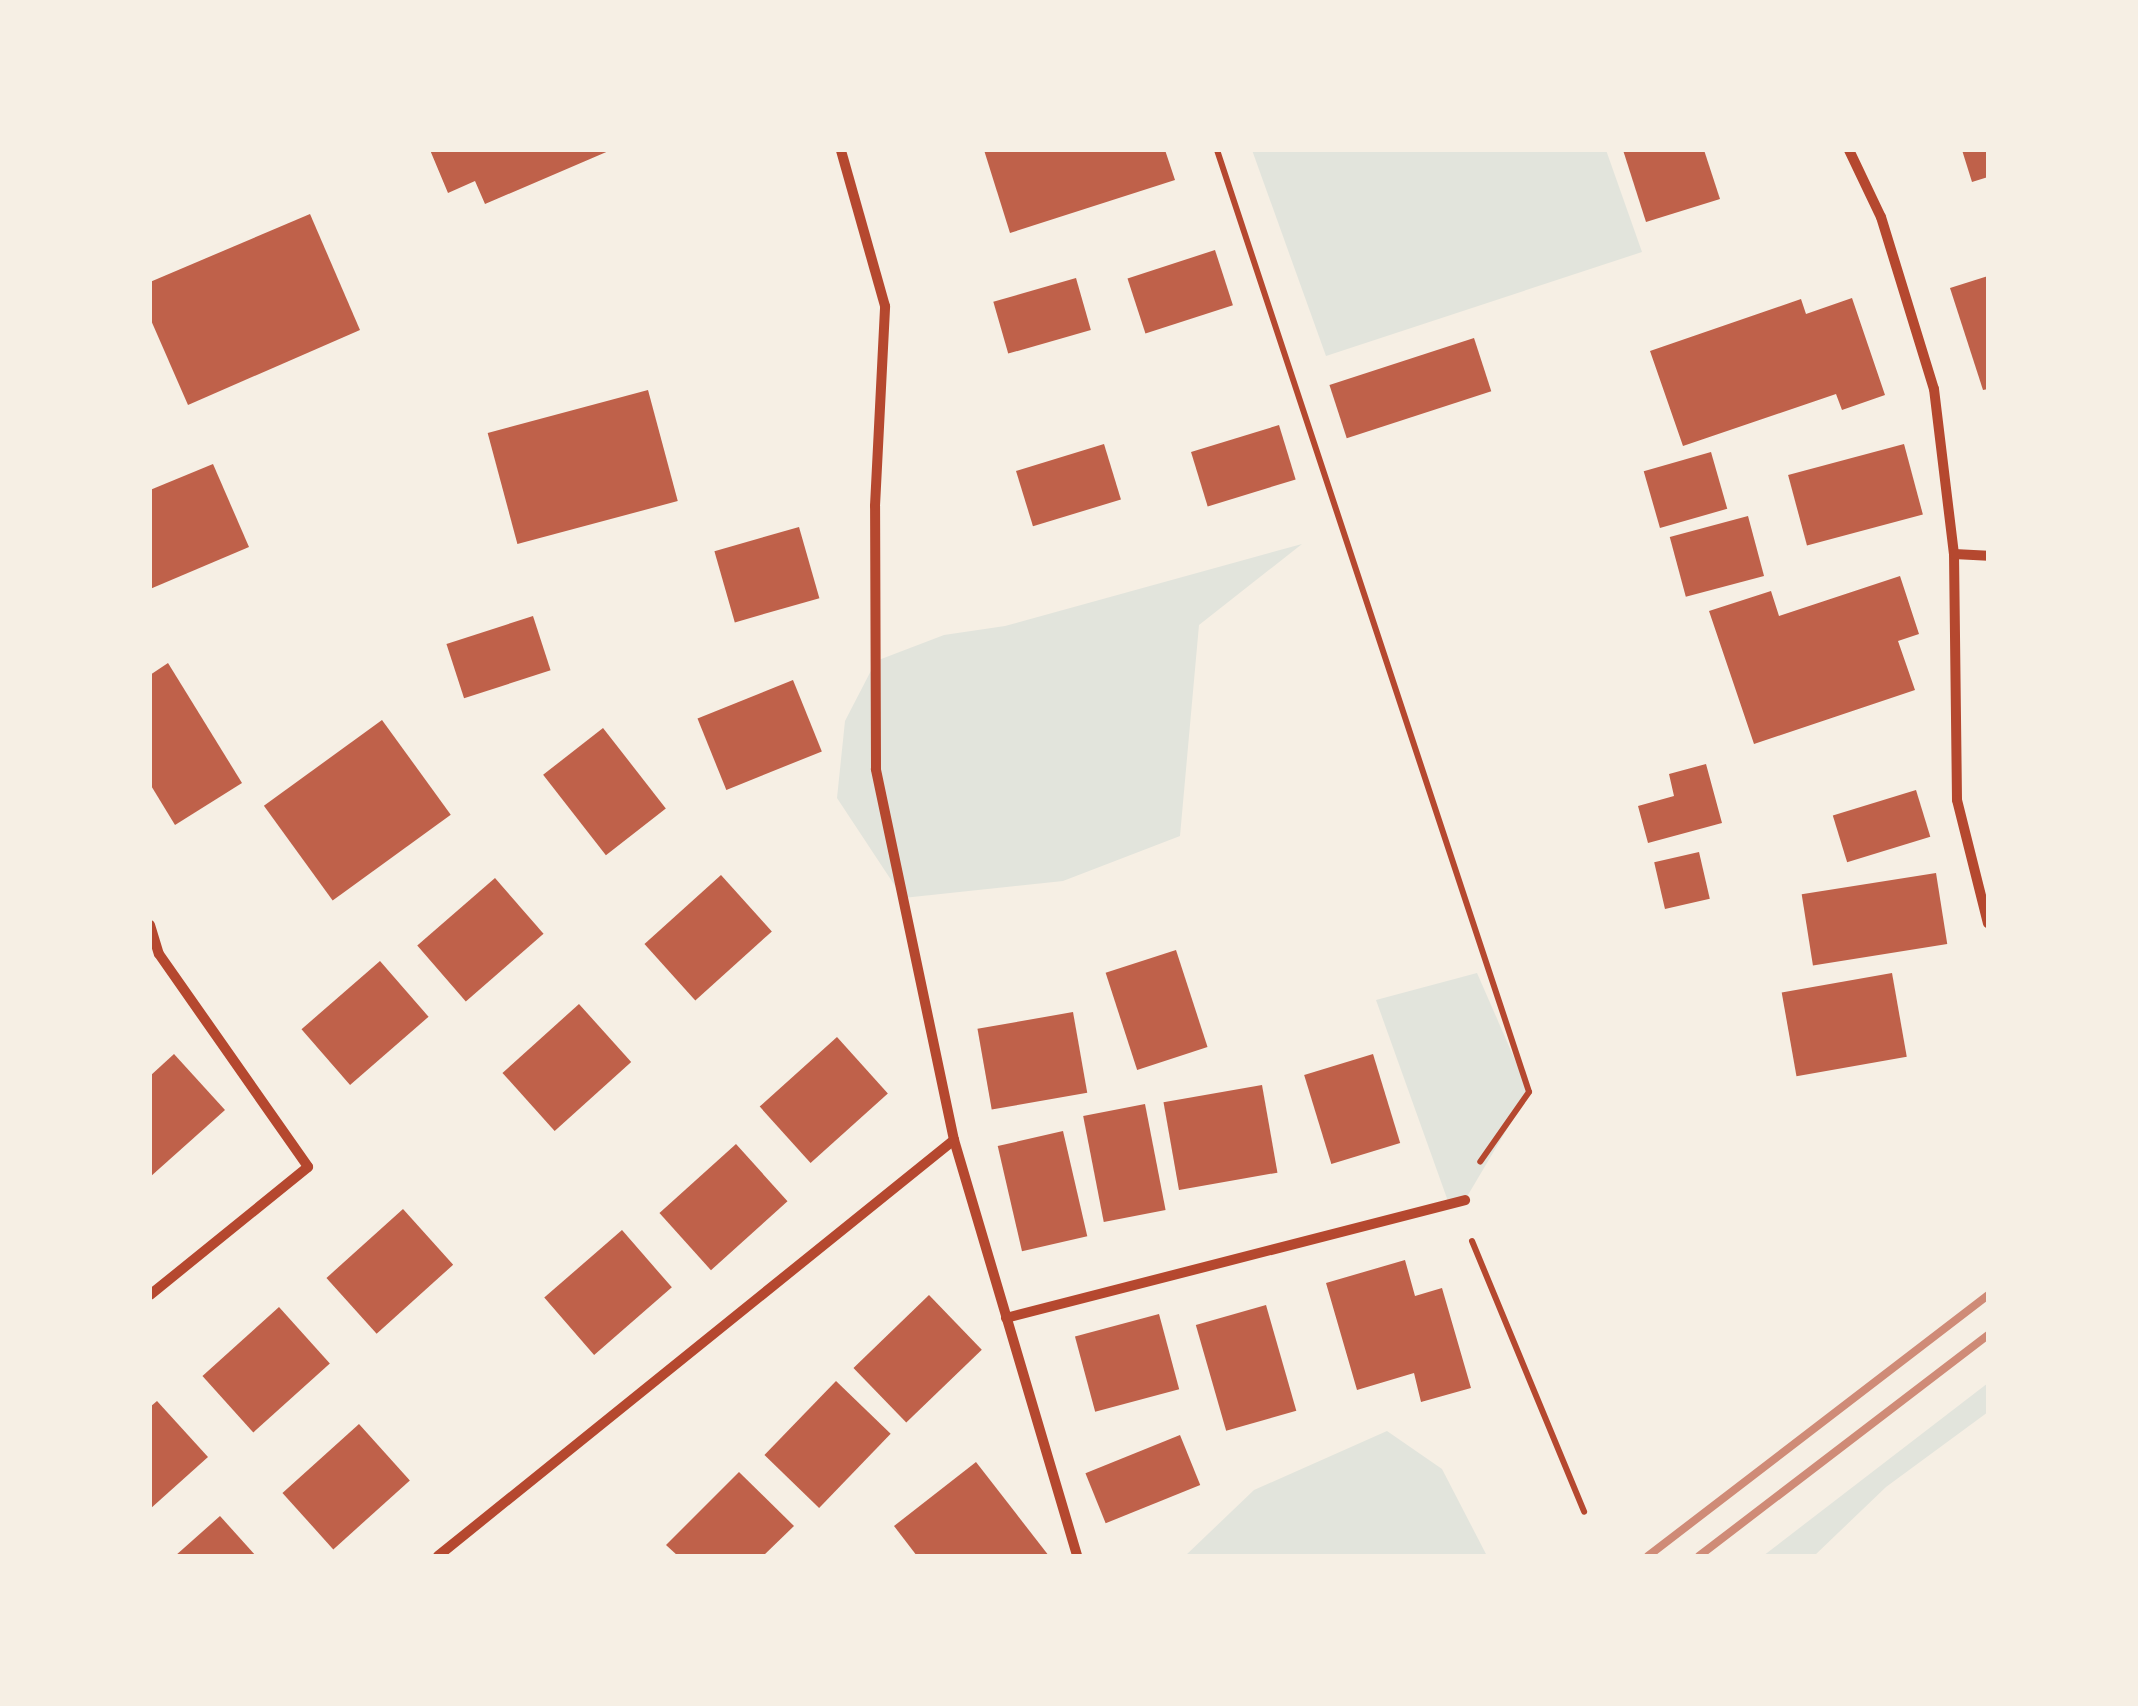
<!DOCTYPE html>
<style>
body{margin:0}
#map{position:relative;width:2138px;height:1706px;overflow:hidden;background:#f6efe4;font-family:"Sofia Sans Condensed",sans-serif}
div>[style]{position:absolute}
.green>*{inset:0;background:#e2e4dc}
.building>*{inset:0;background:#bf614a;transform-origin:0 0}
.path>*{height:6px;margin:-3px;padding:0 3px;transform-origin:3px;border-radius:3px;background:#b5482f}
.minor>*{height:10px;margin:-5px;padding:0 5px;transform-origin:5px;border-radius:5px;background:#b5482f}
.rail>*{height:8px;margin:-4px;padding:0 4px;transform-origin:4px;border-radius:4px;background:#cf8b77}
span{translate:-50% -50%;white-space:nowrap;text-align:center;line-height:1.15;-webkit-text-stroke:10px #f6efe4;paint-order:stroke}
.frame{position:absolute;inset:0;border:152px solid #f6efe4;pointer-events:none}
</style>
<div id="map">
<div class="green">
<div style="clip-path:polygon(1252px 150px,1606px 150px,1642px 252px,1326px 356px)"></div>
<div style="clip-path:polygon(1302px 544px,1199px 625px,1180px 836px,1063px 881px,903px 898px,837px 798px,845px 721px,876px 661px,944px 635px,1005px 626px)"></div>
<div style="clip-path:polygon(1477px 973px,1529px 1092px,1465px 1200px,1449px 1204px,1376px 1000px)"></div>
<div style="clip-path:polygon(1988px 1383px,1988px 1412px,1886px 1487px,1814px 1556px,1763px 1556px)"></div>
<div style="clip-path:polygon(1387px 1431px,1442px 1469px,1487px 1556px,1185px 1556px,1254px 1490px)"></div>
</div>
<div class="building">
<div style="clip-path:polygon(430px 150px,611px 150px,485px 204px,475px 181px,448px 193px)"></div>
<div style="clip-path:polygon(984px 150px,1165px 150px,1175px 180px,1010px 233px)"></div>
<div style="clip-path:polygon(1623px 150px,1704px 150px,1720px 199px,1646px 222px)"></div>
<div style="clip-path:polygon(1962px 150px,1988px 150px,1988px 177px,1972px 182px)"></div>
<div style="clip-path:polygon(310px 214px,360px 330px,188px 405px,150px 318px,150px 282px)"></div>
<div style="left:1215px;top:250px;width:58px;height:92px;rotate:72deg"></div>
<div style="clip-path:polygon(1988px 276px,1988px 389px,1983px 390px,1950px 288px)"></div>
<div style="left:1076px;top:278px;width:54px;height:86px;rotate:74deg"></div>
<div style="clip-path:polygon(1852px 298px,1885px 395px,1842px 410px,1836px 394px,1683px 446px,1650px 351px,1801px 299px,1806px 314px)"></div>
<div style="left:1474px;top:338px;width:56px;height:152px;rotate:72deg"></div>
<div style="left:648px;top:390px;width:115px;height:166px;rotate:75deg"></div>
<div style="left:1279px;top:425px;width:57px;height:92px;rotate:73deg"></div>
<div style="left:1104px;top:444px;width:58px;height:92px;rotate:73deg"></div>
<div style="left:1904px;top:444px;width:73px;height:120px;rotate:75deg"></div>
<div style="left:1711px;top:452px;width:59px;height:70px;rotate:74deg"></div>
<div style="clip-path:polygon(213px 464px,249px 547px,150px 589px,150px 490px)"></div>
<div style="left:1748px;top:516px;width:62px;height:81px;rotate:75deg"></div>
<div style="left:799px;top:527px;width:74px;height:88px;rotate:74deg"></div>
<div style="clip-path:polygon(1900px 576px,1919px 634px,1898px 641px,1915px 690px,1754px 744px,1709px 611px,1771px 591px,1779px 616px)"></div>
<div style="left:533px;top:616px;width:57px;height:91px;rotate:72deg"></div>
<div style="clip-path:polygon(168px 663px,242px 783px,175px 825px,150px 784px,150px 675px)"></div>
<div style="left:793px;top:680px;width:77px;height:103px;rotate:68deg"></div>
<div style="left:382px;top:720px;width:117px;height:146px;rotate:54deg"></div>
<div style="left:603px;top:728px;width:102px;height:76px;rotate:52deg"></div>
<div style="clip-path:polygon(1706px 764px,1722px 823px,1648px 843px,1638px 806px,1674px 796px,1669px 774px)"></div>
<div style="left:1916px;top:790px;width:49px;height:87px;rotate:73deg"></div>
<div style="left:1699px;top:852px;width:48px;height:46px;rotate:77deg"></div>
<div style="left:1936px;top:873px;width:72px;height:136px;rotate:81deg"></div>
<div style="left:721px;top:875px;width:76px;height:103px;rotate:48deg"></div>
<div style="left:495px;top:878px;width:74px;height:103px;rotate:49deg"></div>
<div style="left:1176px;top:950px;width:102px;height:74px;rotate:72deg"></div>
<div style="left:380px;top:961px;width:74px;height:104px;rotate:49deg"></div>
<div style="left:1892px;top:973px;width:85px;height:112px;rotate:80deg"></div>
<div style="left:579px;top:1004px;width:78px;height:103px;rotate:48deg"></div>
<div style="left:1073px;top:1012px;width:82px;height:97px;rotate:80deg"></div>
<div style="left:837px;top:1037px;width:76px;height:104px;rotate:48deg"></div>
<div style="clip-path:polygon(174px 1054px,225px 1110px,150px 1177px,150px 1076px)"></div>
<div style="left:1373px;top:1054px;width:93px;height:72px;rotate:73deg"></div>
<div style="left:1262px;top:1085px;width:89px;height:100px;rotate:80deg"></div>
<div style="left:1145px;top:1104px;width:108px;height:63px;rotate:79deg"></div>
<div style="left:1063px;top:1131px;width:108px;height:67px;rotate:77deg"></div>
<div style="left:736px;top:1144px;width:77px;height:103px;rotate:48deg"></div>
<div style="left:403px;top:1209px;width:75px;height:103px;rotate:48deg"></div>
<div style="left:622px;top:1230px;width:76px;height:103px;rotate:49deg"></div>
<div style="clip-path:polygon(1405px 1260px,1415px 1296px,1442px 1288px,1471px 1388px,1421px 1402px,1414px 1373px,1357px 1390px,1326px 1283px)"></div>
<div style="left:929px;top:1295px;width:76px;height:105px;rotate:46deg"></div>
<div style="left:1266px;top:1305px;width:110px;height:73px;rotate:74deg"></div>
<div style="left:279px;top:1307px;width:76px;height:103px;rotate:48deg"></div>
<div style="left:1159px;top:1314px;width:78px;height:87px;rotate:75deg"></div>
<div style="left:836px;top:1381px;width:76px;height:103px;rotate:44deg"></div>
<div style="clip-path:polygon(157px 1401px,208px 1457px,150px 1509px,150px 1407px)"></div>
<div style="left:359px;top:1424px;width:76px;height:103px;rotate:48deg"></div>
<div style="left:1180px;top:1435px;width:54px;height:102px;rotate:68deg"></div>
<div style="clip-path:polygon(976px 1462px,1049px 1556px,917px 1556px,894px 1526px)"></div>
<div style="clip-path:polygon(739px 1472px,794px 1526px,763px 1556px,678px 1556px,666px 1545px)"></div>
<div style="clip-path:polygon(220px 1516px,256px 1556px,175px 1556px)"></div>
</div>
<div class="path">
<div style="left:1217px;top:150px;width:992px;rotate:71.67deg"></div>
<div style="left:1529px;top:1092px;width:85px;rotate:125deg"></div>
<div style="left:1472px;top:1241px;width:293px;rotate:67.5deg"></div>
</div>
<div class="minor">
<div style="left:1849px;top:150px;width:74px;rotate:64.5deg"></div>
<div style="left:1881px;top:217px;width:180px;rotate:72.9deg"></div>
<div style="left:1934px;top:389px;width:166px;rotate:83.1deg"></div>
<div style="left:1954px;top:554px;width:246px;rotate:89.3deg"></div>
<div style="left:1957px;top:800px;width:127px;rotate:75.9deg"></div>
<div style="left:1954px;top:554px;width:34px;rotate:3deg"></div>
<div style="left:150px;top:925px;width:30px;rotate:73deg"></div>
<div style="left:159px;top:954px;width:260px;rotate:55deg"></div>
<div style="left:308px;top:1167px;width:203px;rotate:141deg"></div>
<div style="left:954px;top:1140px;width:434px;rotate:73.5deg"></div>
<div style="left:1006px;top:1318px;width:474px;rotate:-14.4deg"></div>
<div style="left:438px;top:1556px;width:663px;rotate:-38.88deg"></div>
<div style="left:954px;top:1140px;width:379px;rotate:-101.9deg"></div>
<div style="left:876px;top:769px;width:263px;rotate:-90.2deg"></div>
<div style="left:875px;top:506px;width:200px;rotate:-87.1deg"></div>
<div style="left:885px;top:306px;width:162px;rotate:-105.8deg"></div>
</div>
<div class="rail">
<div style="left:1648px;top:1556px;width:429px;rotate:-37.5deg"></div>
<div style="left:1699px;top:1556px;width:364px;rotate:-37.4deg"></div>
</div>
<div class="frame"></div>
</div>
